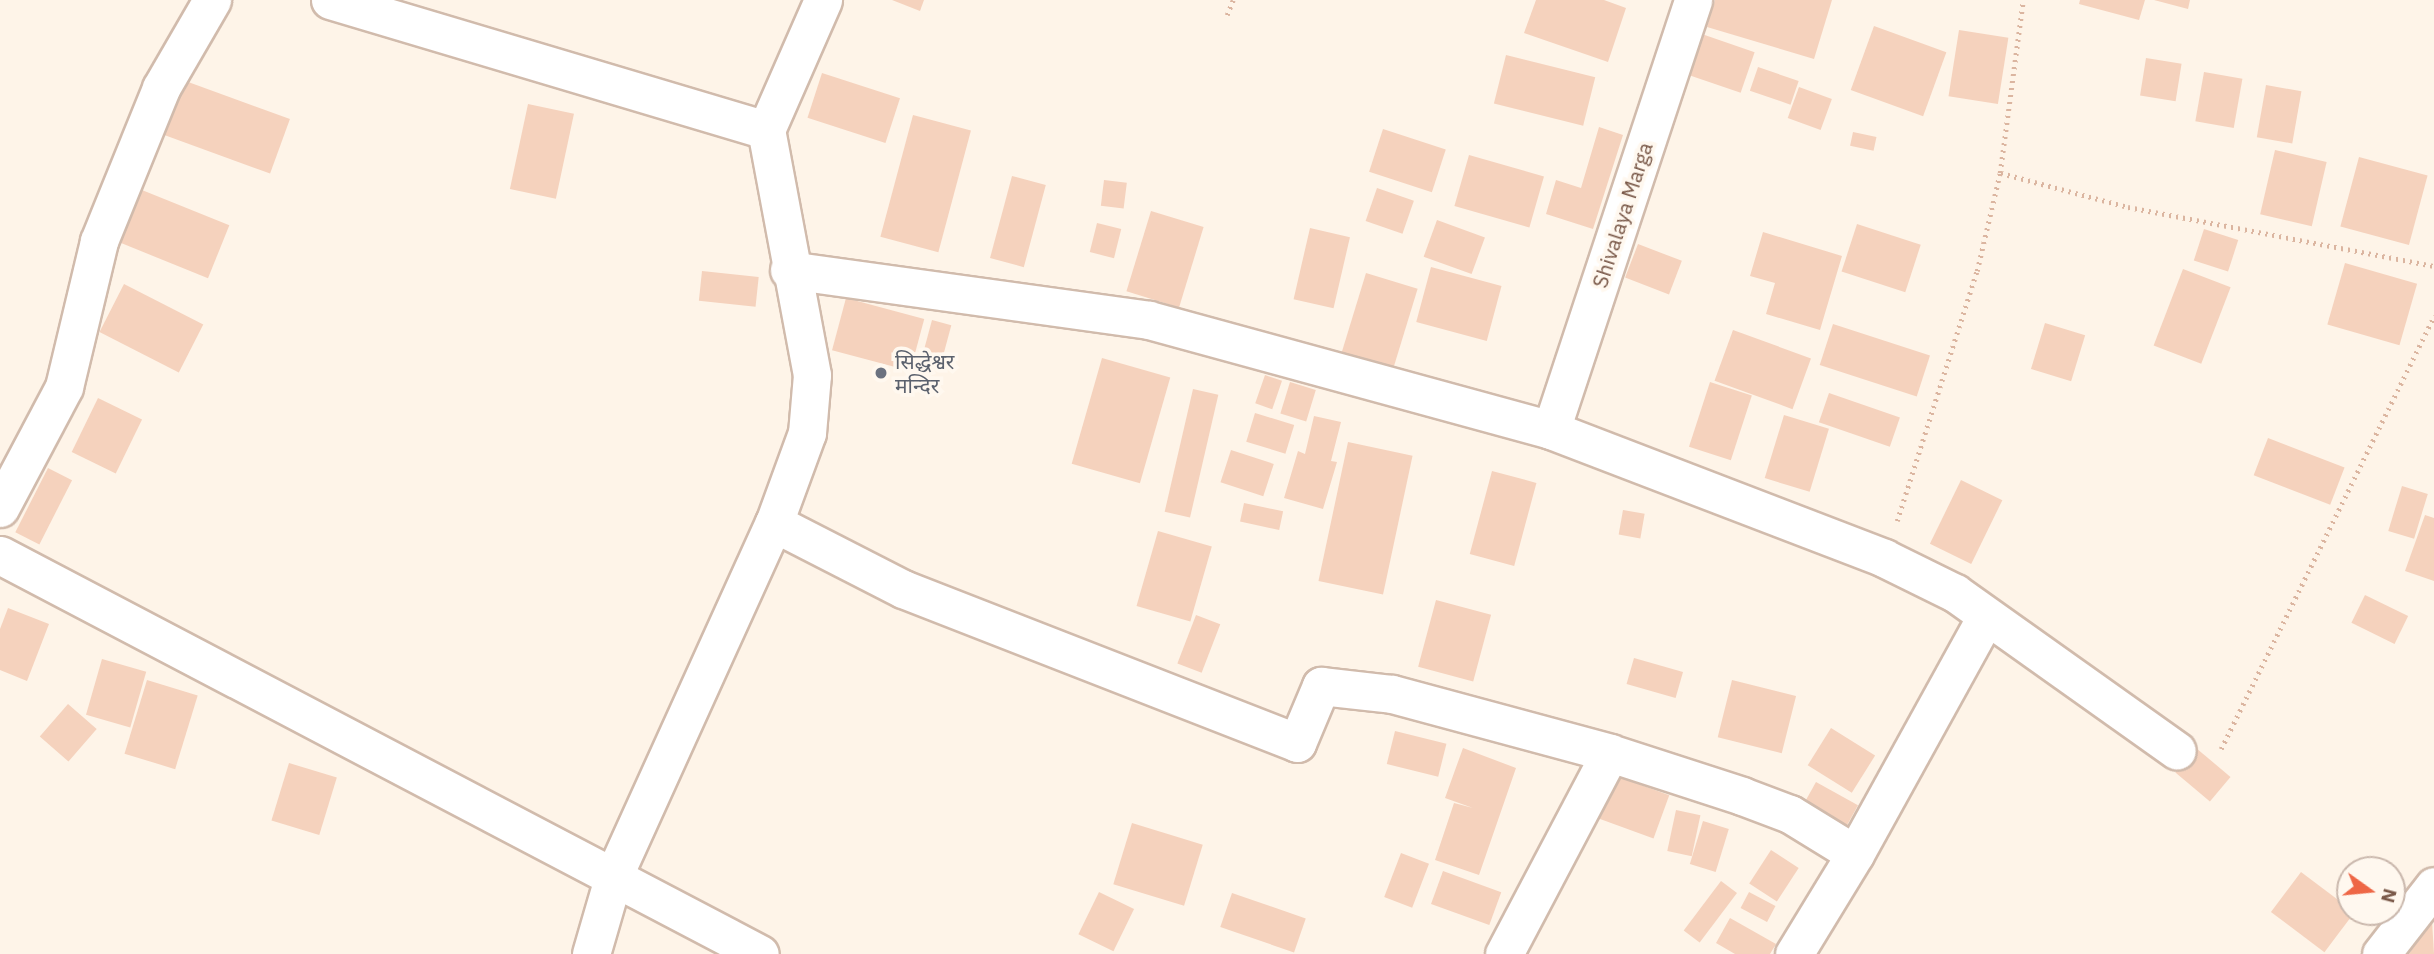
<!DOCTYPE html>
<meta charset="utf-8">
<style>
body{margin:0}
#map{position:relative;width:2434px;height:954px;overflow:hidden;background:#fef4e8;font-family:"IBM Plex Sans","Noto Sans Devanagari",sans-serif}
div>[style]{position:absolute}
.building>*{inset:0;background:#f5d2bd;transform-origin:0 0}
.path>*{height:4.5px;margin-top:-2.25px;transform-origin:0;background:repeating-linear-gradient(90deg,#dbb5a0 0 2px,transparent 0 7px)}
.roads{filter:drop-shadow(2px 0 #d1bbac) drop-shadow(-2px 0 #d1bbac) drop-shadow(0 2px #d1bbac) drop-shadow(0 -2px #d1bbac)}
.minor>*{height:37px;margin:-18.5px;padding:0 18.5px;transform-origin:18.5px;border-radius:18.5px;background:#fff}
.dots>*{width:19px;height:19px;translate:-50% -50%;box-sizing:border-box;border:4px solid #fff8ef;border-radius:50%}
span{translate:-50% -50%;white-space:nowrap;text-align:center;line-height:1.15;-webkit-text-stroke:7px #fff8ef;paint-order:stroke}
.street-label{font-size:21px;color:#7a5949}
.worship-label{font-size:21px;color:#5b616d}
.left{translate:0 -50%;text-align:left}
.north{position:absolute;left:2336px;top:856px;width:70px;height:70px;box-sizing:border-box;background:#fff8ef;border:2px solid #cab8ad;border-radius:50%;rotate:105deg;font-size:19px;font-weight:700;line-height:28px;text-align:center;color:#7a5949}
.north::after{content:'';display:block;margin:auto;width:24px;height:32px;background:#ee6746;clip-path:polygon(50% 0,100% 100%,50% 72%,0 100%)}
</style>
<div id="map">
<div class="building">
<div style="clip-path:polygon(892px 0,924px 0,920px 11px)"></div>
<div style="clip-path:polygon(1536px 0,1604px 0,1626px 8px,1608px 62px,1524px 33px)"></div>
<div style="clip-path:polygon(1715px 0,1832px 0,1814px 59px,1707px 27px)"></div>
<div style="clip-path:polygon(2080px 0,2145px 0,2139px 20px,2079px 4px)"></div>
<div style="clip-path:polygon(2154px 0,2190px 0,2188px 9px)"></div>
<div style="left:1874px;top:26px;width:77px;height:68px;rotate:20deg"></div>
<div style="left:1959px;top:30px;width:50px;height:67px;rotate:9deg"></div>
<div style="left:1696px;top:32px;width:62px;height:43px;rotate:19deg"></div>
<div style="left:1506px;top:55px;width:92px;height:50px;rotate:14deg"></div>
<div style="left:2146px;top:58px;width:36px;height:38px;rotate:9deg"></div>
<div style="left:1758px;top:67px;width:43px;height:25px;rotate:19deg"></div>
<div style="left:2204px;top:72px;width:39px;height:50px;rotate:10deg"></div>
<div style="left:822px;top:73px;width:82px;height:47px;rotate:18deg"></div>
<div style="left:180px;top:79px;width:117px;height:58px;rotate:20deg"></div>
<div style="left:2266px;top:85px;width:36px;height:53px;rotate:10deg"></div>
<div style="left:1799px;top:87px;width:35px;height:33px;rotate:20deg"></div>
<div style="left:528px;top:104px;width:47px;height:87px;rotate:12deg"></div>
<div style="left:913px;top:115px;width:60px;height:126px;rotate:15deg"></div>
<div style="clip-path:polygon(1599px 127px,1623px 135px,1593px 229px,1546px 214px,1556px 180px,1581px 188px)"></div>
<div style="left:1383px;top:129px;width:66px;height:45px;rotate:18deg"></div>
<div style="left:1853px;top:132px;width:24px;height:14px;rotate:12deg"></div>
<div style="left:2275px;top:150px;width:53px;height:66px;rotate:13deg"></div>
<div style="left:1469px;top:155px;width:78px;height:53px;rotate:16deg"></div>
<div style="left:2359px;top:157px;width:71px;height:72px;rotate:15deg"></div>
<div style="left:1012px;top:176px;width:35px;height:85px;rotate:15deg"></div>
<div style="left:1104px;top:180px;width:23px;height:26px;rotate:7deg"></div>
<div style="left:132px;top:186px;width:105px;height:57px;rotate:22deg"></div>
<div style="left:1377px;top:188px;width:39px;height:35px;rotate:19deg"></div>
<div style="left:1151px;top:211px;width:55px;height:84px;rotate:17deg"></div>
<div style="left:1437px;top:220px;width:51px;height:39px;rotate:20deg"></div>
<div style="left:1097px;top:223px;width:25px;height:30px;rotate:14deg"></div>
<div style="left:1857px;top:224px;width:67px;height:50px;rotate:18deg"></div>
<div style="left:1310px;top:228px;width:41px;height:73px;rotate:13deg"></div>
<div style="left:2204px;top:229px;width:36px;height:33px;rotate:18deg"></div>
<div style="clip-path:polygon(1763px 232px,1842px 256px,1820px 330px,1766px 314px,1775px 283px,1750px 276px)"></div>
<div style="left:1638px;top:244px;width:47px;height:36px;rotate:21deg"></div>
<div style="left:2345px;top:263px;width:75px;height:64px;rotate:16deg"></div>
<div style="left:1431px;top:267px;width:73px;height:57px;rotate:15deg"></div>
<div style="left:2183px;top:269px;width:51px;height:82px;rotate:21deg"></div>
<div style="left:702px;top:271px;width:57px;height:30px;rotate:6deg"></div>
<div style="left:1366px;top:273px;width:54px;height:90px;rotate:17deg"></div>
<div style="left:124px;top:284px;width:89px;height:54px;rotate:27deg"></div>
<div style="left:846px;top:298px;width:81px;height:54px;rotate:15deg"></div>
<div style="left:932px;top:320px;width:20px;height:41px;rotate:15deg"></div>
<div style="left:2045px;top:323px;width:42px;height:48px;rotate:17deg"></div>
<div style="left:1833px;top:324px;width:102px;height:43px;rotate:18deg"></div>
<div style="left:1733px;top:330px;width:83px;height:54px;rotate:20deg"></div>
<div style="left:1102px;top:358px;width:71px;height:110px;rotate:16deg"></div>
<div style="left:1265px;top:375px;width:18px;height:30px;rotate:19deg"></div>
<div style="left:1290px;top:382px;width:27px;height:33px;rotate:17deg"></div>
<div style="left:1710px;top:382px;width:44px;height:68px;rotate:18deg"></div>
<div style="left:1193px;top:389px;width:26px;height:126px;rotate:13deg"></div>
<div style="left:1829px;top:393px;width:75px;height:31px;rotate:19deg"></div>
<div style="left:98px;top:398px;width:49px;height:60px;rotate:26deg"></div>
<div style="left:1255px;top:413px;width:41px;height:30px;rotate:17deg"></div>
<div style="left:1784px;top:415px;width:47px;height:66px;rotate:17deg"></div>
<div style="clip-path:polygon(1314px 416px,1341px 422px,1331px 461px,1337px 462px,1323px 509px,1284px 498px,1298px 451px,1305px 454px)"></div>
<div style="left:2268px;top:438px;width:82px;height:40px;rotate:21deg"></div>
<div style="left:1348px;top:442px;width:66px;height:142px;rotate:12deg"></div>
<div style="left:1231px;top:450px;width:45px;height:34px;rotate:18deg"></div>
<div style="left:48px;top:468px;width:27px;height:72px;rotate:27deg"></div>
<div style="left:1492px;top:471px;width:46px;height:86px;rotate:15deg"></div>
<div style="left:1961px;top:480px;width:46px;height:71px;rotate:26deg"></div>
<div style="left:2402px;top:486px;width:27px;height:47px;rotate:17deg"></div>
<div style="left:1244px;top:503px;width:40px;height:19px;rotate:12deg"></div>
<div style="left:1623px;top:510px;width:22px;height:25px;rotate:10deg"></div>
<div style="clip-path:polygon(2425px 515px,2434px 518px,2434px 581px,2405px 571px)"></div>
<div style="left:1158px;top:531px;width:56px;height:78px;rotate:16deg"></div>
<div style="left:2365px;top:595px;width:48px;height:31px;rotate:26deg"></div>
<div style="left:1436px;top:600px;width:57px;height:69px;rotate:15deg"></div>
<div style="clip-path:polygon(8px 608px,49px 624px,27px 681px,0 670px,0 629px)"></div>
<div style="left:1196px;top:615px;width:26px;height:52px;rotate:21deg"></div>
<div style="left:1634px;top:658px;width:51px;height:27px;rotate:16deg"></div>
<div style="left:102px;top:659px;width:46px;height:58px;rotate:16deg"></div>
<div style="left:147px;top:680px;width:53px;height:77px;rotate:17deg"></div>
<div style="left:1732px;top:680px;width:66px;height:59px;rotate:14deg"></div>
<div style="left:68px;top:704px;width:38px;height:43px;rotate:41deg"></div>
<div style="left:1831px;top:728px;width:52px;height:44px;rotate:32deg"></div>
<div style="left:1395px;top:731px;width:53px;height:34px;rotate:14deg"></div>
<div style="clip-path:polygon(1463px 748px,1516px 768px,1479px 875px,1435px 860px,1454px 803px,1473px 808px,1445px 798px)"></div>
<div style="left:2196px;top:748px;width:45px;height:32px;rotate:40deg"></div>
<div style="left:289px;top:763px;width:50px;height:60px;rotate:17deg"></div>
<div style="left:1611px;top:774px;width:62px;height:46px;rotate:20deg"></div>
<div style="left:1816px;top:782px;width:48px;height:29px;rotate:29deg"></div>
<div style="left:1676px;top:810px;width:25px;height:42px;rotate:12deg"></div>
<div style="left:1703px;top:821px;width:27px;height:45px;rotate:17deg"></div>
<div style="left:1132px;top:823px;width:74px;height:64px;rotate:17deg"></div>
<div style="left:1771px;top:850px;width:33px;height:40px;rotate:33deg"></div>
<div style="left:1401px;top:853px;width:30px;height:47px;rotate:21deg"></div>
<div style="left:1443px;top:871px;width:62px;height:35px;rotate:20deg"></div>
<div style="left:2301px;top:872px;width:67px;height:50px;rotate:37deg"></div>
<div style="left:1721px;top:881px;width:20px;height:62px;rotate:37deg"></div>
<div style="left:1099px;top:892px;width:39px;height:47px;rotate:26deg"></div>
<div style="left:1749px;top:892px;width:30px;height:18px;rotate:28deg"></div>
<div style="left:1232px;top:893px;width:78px;height:36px;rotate:19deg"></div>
<div style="clip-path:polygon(1730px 918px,1776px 944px,1770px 954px,1735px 954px,1716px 943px)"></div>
<div style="clip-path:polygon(2432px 920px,2434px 954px,2409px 954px)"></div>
</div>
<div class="path">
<div style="left:1227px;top:15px;width:16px;rotate:-68deg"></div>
<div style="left:2001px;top:173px;width:131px;rotate:15deg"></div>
<div style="left:2128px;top:207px;width:312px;rotate:10.9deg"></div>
<div style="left:1897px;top:521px;width:262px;rotate:-72.3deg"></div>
<div style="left:1977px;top:271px;width:101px;rotate:-76.8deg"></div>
<div style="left:2000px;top:173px;width:175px;rotate:-82.4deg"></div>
<div style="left:2221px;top:749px;width:483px;rotate:-63.8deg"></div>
</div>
<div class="roads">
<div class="minor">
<div style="left:330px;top:0;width:455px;rotate:16.6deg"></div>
<div style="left:766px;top:130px;width:142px;rotate:-66.3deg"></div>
<div style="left:789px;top:270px;width:363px;rotate:7.9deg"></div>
<div style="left:1149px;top:320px;width:417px;rotate:15.3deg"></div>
<div style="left:1551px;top:430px;width:357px;rotate:21deg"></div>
<div style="left:1884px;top:558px;width:79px;rotate:26.2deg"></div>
<div style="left:1955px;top:593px;width:272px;rotate:35.4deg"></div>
<div style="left:1551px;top:430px;width:453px;rotate:-71.7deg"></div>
<div style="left:0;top:508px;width:137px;rotate:-62.1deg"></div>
<div style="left:64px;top:387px;width:150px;rotate:-76.5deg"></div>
<div style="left:99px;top:241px;width:165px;rotate:-67.9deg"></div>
<div style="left:161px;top:88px;width:102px;rotate:-59.9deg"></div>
<div style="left:774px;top:523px;width:145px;rotate:27.1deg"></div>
<div style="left:903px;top:589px;width:423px;rotate:21.3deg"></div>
<div style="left:1297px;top:743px;width:62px;rotate:-67.2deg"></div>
<div style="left:1321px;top:686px;width:71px;rotate:6.4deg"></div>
<div style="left:1392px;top:694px;width:226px;rotate:15.1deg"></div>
<div style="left:1610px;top:753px;width:139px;rotate:18deg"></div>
<div style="left:1742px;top:796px;width:51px;rotate:20.6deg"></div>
<div style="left:1790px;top:814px;width:76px;rotate:31.6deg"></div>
<div style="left:0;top:555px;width:858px;rotate:27.7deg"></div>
<div style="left:591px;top:954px;width:82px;rotate:-73.8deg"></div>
<div style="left:614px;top:875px;width:387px;rotate:-65.6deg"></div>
<div style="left:774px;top:523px;width:96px;rotate:-69.9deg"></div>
<div style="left:807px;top:433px;width:58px;rotate:-85.1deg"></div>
<div style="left:812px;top:375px;width:249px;rotate:-100.6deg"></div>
<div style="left:1504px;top:954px;width:227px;rotate:-62.2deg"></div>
<div style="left:1794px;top:954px;width:117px;rotate:-58.6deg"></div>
<div style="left:1855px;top:854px;width:271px;rotate:-61.1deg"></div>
<div style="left:2381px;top:954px;width:86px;rotate:-52.1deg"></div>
</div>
</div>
<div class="dots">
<div style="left:881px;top:373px;background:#6b7280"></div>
</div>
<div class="street-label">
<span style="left:1622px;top:215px;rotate:-72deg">Shivalaya Marga</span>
</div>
<div class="worship-label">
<span class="left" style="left:895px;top:373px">सिद्धेश्वर<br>मन्दिर</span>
</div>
<div class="north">N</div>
</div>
